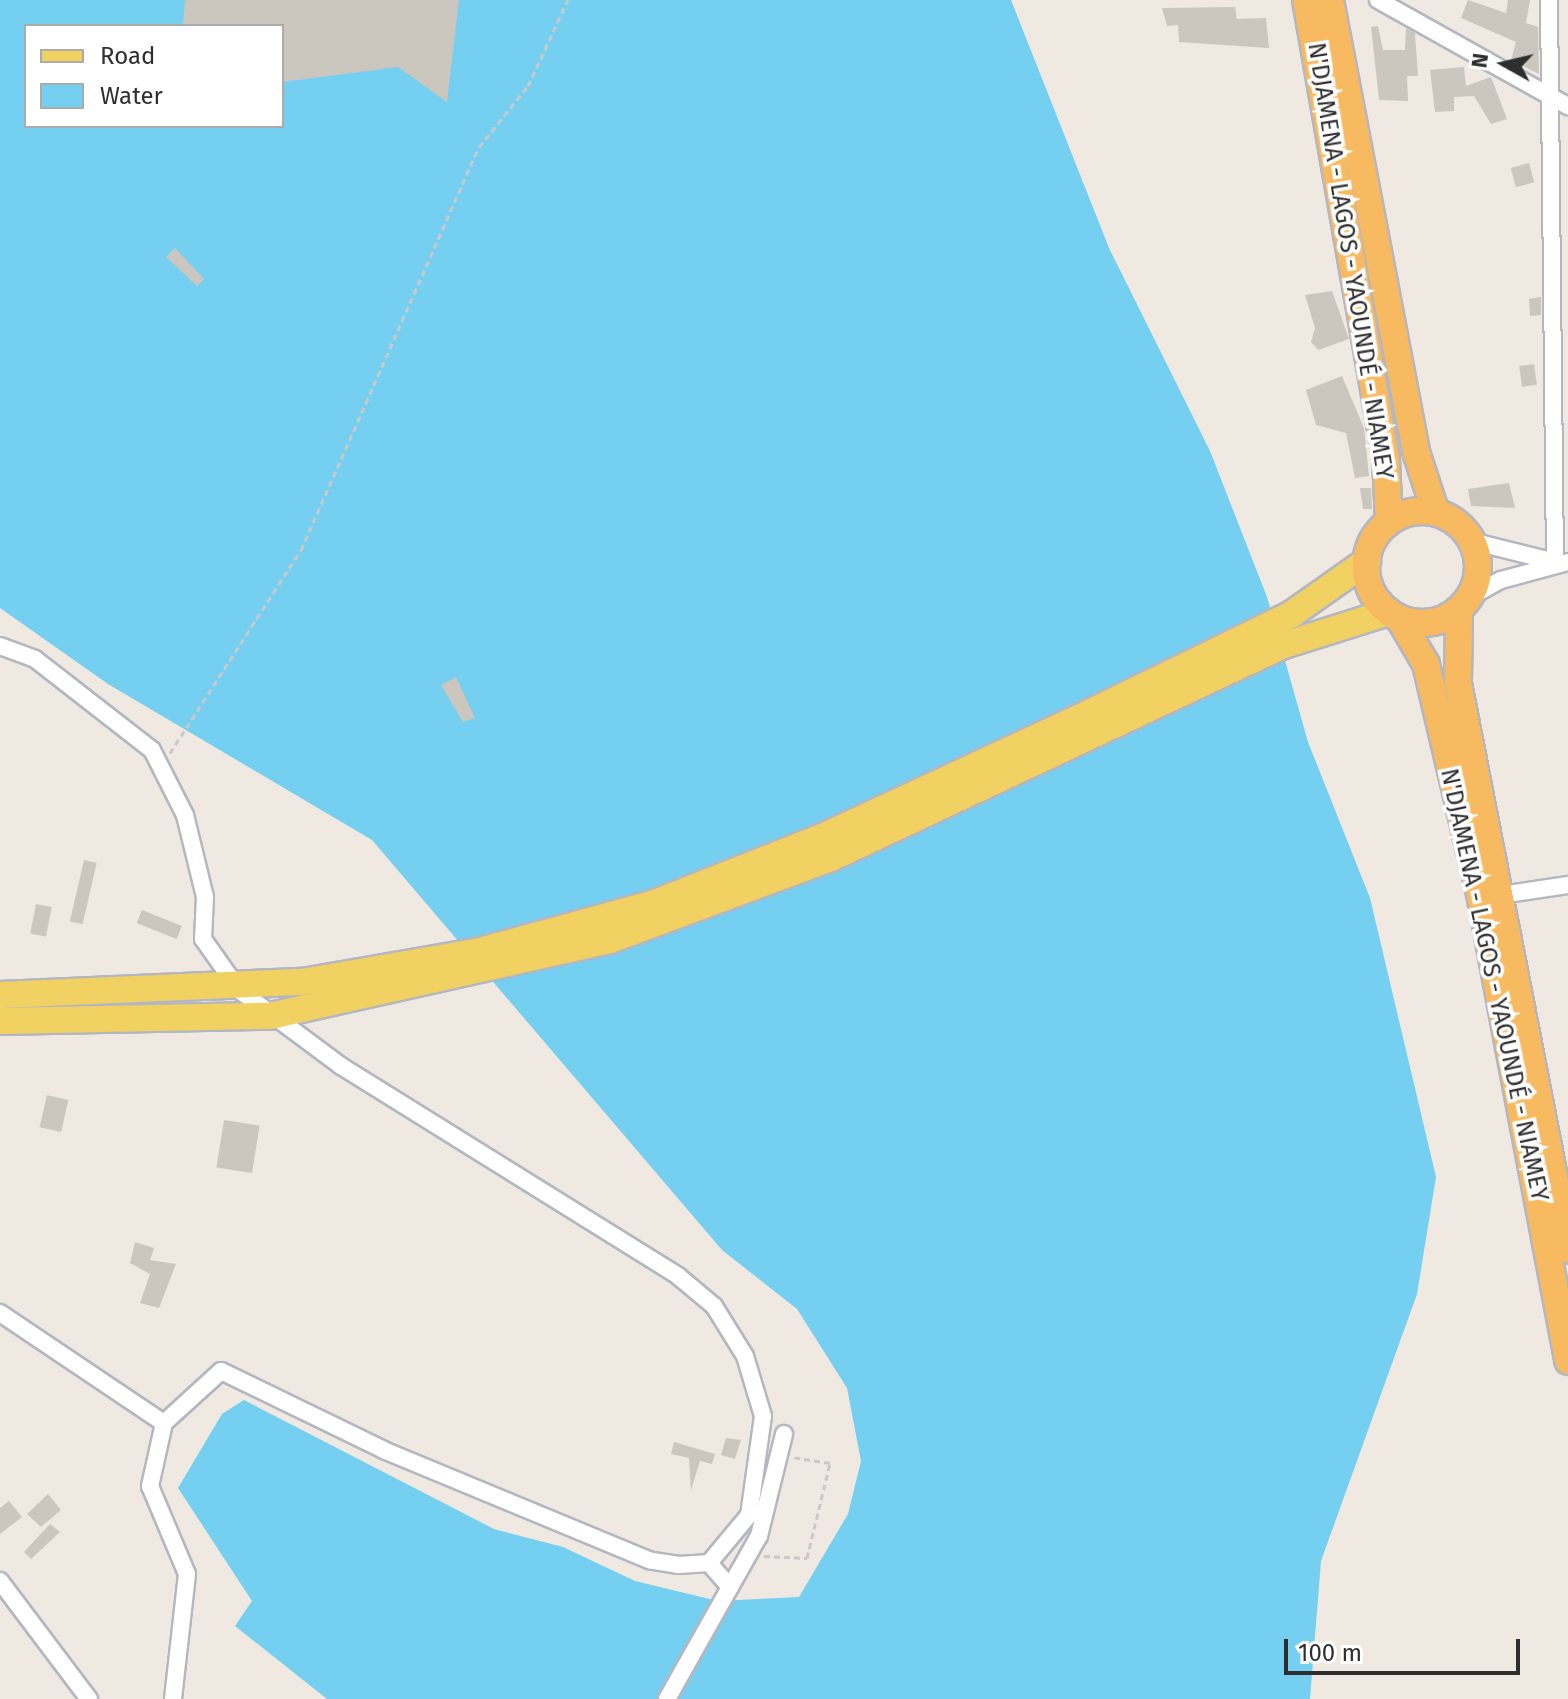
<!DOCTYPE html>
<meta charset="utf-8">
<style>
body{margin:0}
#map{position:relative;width:1568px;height:1699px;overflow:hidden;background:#efe9e1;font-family:"Fira Sans",sans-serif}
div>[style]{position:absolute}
.water>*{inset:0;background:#75cff0}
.building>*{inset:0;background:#cbc7bf;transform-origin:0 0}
.path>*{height:3px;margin-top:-1.5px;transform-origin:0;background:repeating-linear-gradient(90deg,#c9c9c9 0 6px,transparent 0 10px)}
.roads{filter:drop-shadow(2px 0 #b4b7c1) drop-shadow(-2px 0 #b4b7c1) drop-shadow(0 2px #b4b7c1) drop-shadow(0 -2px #b4b7c1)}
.minor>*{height:16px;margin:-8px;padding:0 8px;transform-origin:8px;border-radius:8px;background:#fff}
.primary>*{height:26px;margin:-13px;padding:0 13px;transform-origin:13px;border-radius:13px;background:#f2d163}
.trunk>*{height:26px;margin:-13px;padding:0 13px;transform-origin:13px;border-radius:13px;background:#f8ba60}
.trunk>.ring{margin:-13px;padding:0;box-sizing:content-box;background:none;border:26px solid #f8ba60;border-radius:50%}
span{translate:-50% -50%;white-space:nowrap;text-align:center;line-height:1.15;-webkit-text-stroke:7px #fff;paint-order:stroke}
.street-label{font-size:24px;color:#2e2e2e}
.legend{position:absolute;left:24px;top:24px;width:260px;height:104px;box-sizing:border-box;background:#fff;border:2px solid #ababab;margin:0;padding:10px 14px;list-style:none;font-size:24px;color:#2e2e2e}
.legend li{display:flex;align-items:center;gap:16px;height:40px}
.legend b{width:40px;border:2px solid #ababab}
.north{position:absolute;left:1464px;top:24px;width:80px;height:80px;-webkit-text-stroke:6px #fff;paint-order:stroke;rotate:278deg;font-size:22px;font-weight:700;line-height:32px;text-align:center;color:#2e2e2e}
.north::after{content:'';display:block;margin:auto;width:28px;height:36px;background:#2e2e2e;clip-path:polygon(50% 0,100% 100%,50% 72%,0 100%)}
.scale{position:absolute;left:1284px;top:1639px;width:236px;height:36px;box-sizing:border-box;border:4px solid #2e2e2e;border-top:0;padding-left:10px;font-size:24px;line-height:28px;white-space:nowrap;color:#2e2e2e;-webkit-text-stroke:6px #fff;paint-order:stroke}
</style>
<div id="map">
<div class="water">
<div style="clip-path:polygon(evenodd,0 0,1011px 0,1109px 248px,1210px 451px,1267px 597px,1308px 742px,1370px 898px,1436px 1177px,1417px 1294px,1321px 1561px,1310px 1699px,327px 1699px,235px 1626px,252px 1601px,178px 1488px,222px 1414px,244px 1400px,494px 1529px,563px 1547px,635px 1581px,718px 1601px,799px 1597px,848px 1514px,861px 1461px,847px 1388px,797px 1309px,722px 1250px,372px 840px,108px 684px,0 608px,0 0,26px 26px,282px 26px,282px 126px,26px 126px,26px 26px)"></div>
</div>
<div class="building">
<div style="clip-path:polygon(185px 0,459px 0,447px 102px,398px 67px,282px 82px,282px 26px,183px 26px)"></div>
<div style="clip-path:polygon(1468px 0,1506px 13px,1508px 0,1530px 0,1526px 23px,1538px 27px,1539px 74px,1511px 60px,1516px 42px,1461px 18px)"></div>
<div style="clip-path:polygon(1235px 7px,1237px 19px,1266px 18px,1269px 48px,1179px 42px,1178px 25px,1167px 26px,1162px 8px)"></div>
<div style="clip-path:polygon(1378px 26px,1383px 50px,1405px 50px,1406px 28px,1415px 33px,1418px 76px,1407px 76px,1408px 101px,1379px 100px,1371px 27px)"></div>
<div style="clip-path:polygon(1464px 67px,1466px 86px,1491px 77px,1507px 119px,1491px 124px,1474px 96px,1454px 97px,1454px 111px,1435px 112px,1430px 70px)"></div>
<div style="left:1529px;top:163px;width:20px;height:19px;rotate:75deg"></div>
<div style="clip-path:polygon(175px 248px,204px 279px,197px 286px,166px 257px)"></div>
<div style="clip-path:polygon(1332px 291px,1349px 339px,1318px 350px,1311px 342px,1315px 328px,1305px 295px)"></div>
<div style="clip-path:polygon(1541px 297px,1541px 315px,1530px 316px,1529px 299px)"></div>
<div style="left:1534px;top:364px;width:21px;height:15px;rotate:82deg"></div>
<div style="clip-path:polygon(1342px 376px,1364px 428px,1369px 476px,1355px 478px,1346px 433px,1316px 425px,1306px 390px)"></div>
<div style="clip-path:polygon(1509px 483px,1515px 508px,1471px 506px,1468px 489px)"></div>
<div style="clip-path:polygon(1360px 488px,1371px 488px,1372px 509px,1363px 509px)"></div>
<div style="clip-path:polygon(456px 677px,475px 718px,463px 722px,441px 685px)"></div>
<div style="left:84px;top:860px;width:13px;height:63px;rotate:13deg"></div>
<div style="left:36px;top:904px;width:16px;height:30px;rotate:11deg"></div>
<div style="left:142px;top:910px;width:43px;height:14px;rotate:22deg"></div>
<div style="left:47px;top:1095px;width:22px;height:33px;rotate:13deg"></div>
<div style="left:224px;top:1120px;width:36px;height:48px;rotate:9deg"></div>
<div style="clip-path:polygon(135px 1242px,154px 1248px,150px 1260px,176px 1264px,159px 1308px,140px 1303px,150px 1274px,130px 1263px)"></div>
<div style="clip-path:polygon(726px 1438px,741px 1440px,735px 1459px,721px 1455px)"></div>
<div style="clip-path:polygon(674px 1442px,715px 1454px,712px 1464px,700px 1461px,691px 1490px,689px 1458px,671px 1454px)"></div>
<div style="clip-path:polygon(48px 1494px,61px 1510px,41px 1527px,27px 1514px)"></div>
<div style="clip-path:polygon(9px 1501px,22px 1517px,0 1534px,0 1508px)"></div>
<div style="clip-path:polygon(50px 1524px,60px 1532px,31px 1559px,24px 1552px)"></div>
</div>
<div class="path">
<div style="left:170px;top:753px;width:242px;rotate:-57.2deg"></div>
<div style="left:301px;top:550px;width:441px;rotate:-66.2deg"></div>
<div style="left:479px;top:147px;width:78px;rotate:-51.2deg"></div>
<div style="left:528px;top:86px;width:95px;rotate:-65.1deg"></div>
<div style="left:764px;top:1556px;width:43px;rotate:2.7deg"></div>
<div style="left:807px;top:1558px;width:98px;rotate:-76.4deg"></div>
<div style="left:830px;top:1463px;width:36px;rotate:-171deg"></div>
</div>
<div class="roads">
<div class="minor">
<div style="left:1378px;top:0;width:218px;rotate:29.2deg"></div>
<div style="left:1549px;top:0;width:562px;rotate:89.39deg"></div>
<div style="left:1471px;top:541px;width:87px;rotate:14deg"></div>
<div style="left:1470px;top:597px;width:35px;rotate:-29deg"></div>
<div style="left:1501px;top:580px;width:69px;rotate:-15deg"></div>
<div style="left:0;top:646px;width:37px;rotate:20deg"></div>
<div style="left:35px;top:659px;width:148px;rotate:37.9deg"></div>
<div style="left:152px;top:750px;width:73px;rotate:63.1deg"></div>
<div style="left:185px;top:815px;width:84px;rotate:76.3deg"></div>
<div style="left:205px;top:897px;width:42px;rotate:92.7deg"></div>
<div style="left:203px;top:939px;width:62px;rotate:54.8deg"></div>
<div style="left:239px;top:990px;width:127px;rotate:36.7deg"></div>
<div style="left:341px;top:1066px;width:397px;rotate:31.9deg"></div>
<div style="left:678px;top:1276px;width:47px;rotate:39.8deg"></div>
<div style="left:714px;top:1306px;width:59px;rotate:58.2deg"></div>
<div style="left:745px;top:1356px;width:63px;rotate:73.3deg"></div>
<div style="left:763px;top:1416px;width:100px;rotate:98deg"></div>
<div style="left:749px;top:1515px;width:62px;rotate:129.8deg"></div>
<div style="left:709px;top:1563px;width:30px;rotate:176deg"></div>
<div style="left:679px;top:1565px;width:30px;rotate:-171deg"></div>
<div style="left:649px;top:1560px;width:287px;rotate:-157.5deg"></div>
<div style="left:384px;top:1450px;width:181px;rotate:-154.1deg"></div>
<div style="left:221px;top:1371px;width:77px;rotate:137.6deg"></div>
<div style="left:164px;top:1423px;width:65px;rotate:102.5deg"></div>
<div style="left:150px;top:1486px;width:95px;rotate:67.2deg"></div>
<div style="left:187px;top:1574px;width:126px;rotate:96.4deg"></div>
<div style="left:1501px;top:895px;width:68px;rotate:-8.5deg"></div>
<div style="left:0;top:1313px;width:197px;rotate:33.9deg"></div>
<div style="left:709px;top:1563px;width:32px;rotate:49deg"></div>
<div style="left:0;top:1581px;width:148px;rotate:53deg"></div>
<div style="left:667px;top:1699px;width:187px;rotate:-60.6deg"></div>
<div style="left:759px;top:1536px;width:105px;rotate:-76.2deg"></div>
</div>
<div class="primary">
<div style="left:0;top:995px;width:302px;rotate:-2.5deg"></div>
<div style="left:302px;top:982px;width:177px;rotate:-9.8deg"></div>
<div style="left:476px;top:952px;width:182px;rotate:-15.3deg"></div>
<div style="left:652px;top:904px;width:183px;rotate:-21.5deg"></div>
<div style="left:822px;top:837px;width:297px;rotate:-24.9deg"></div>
<div style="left:1091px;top:712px;width:224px;rotate:-26deg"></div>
<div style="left:1292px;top:614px;width:92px;rotate:-35.2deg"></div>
<div style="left:0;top:1021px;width:270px;rotate:-1.1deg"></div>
<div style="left:270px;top:1016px;width:348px;rotate:-12.6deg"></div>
<div style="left:610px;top:940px;width:236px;rotate:-20.4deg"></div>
<div style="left:831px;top:858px;width:497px;rotate:-25.2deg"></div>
<div style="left:1281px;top:646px;width:113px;rotate:-17.5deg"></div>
</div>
<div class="trunk">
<div style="left:1306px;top:0;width:466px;rotate:80.1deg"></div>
<div style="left:1386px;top:459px;width:63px;rotate:87.3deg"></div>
<div style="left:1330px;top:0;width:463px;rotate:79.2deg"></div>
<div style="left:1417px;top:455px;width:61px;rotate:71.9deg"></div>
<div class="ring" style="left:1366px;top:511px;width:86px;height:86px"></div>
<div style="left:1459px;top:611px;width:72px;rotate:90.8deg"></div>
<div style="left:1458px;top:683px;width:577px;rotate:79deg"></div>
<div style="left:1399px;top:618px;width:53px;rotate:59.6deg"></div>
<div style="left:1426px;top:664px;width:241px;rotate:76.8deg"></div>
<div style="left:1481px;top:899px;width:470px;rotate:79.3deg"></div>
</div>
</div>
<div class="street-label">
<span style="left:1350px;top:261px;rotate:81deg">N'DJAMENA - LAGOS - YAOUNDÉ - NIAMEY</span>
<span style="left:1494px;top:985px;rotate:78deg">N'DJAMENA - LAGOS - YAOUNDÉ - NIAMEY</span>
</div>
<ul class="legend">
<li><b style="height:10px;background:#f2d163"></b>Road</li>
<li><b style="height:22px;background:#75cff0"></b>Water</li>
</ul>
<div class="north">N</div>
<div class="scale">100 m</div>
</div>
